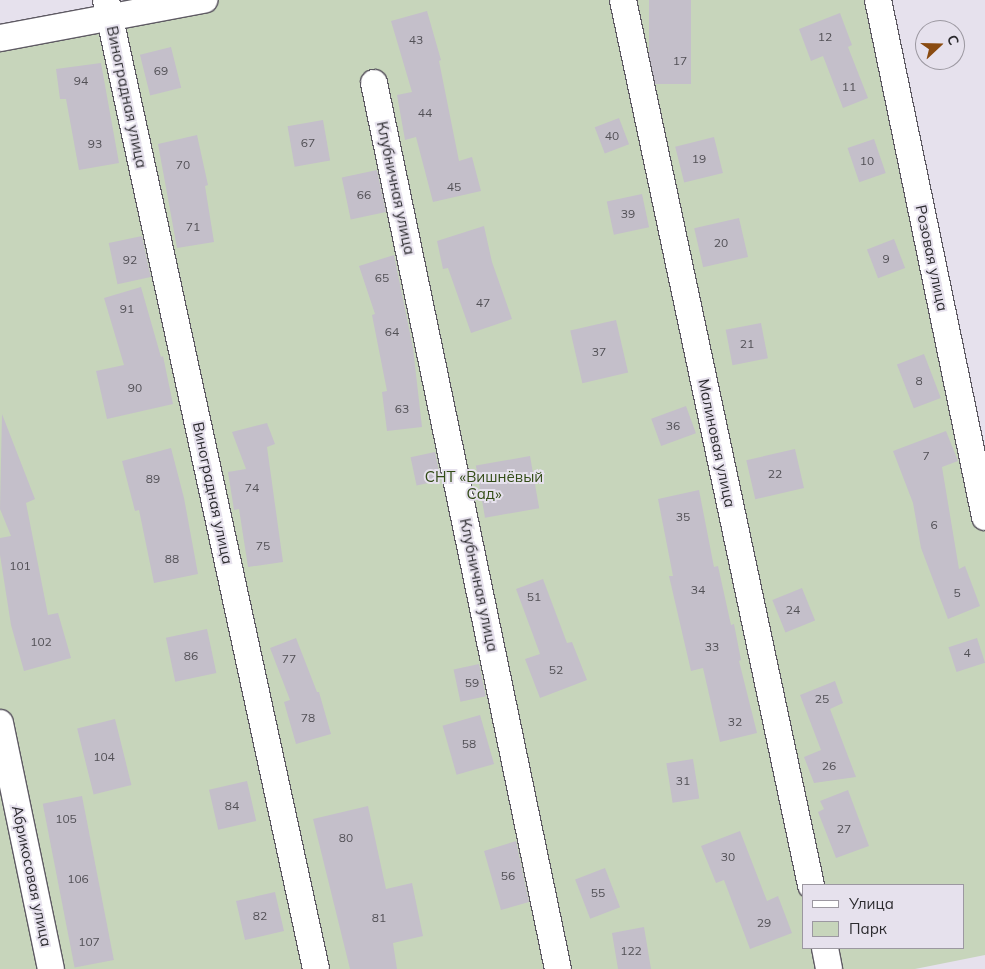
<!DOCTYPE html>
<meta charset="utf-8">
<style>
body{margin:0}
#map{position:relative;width:985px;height:969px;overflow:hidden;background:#e6e1ed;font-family:Mulish,sans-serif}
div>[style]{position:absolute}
.green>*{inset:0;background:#c7d5bb}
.building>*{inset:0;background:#c4bfca;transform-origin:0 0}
.roads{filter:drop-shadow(1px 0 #5e5a63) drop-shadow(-1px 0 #5e5a63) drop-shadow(0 1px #5e5a63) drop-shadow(0 -1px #5e5a63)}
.minor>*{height:26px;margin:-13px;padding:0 13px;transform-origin:13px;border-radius:13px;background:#fff}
span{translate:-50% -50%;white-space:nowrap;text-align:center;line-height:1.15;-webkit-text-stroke:4px #e6e1ed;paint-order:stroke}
.number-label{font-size:12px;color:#525056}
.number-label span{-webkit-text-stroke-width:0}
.street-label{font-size:15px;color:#2c2b2f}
.park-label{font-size:15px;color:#324b16}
.legend{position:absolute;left:802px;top:884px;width:162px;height:65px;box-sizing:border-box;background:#e6e1ed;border:1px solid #9c98a1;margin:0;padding:6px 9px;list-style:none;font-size:15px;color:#2c2b2f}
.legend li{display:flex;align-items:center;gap:10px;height:25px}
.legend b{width:25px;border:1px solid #9c98a1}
.north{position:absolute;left:915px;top:20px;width:50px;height:50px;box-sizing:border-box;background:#e6e1ed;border:1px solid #9c98a1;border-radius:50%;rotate:69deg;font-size:14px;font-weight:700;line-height:20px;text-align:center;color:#2c2b2f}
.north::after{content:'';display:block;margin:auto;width:18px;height:22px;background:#8a4b11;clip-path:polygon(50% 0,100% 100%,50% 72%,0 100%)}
</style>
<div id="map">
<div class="green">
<div style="clip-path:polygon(evenodd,204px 0,878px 0,985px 517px,985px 955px,915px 969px,0 969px,0 38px,204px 0,804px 885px,964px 885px,964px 948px,804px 948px,804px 885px)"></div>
</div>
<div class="building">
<div style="left:649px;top:0;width:42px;height:84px"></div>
<div style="clip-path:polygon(427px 11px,441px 60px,439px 61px,459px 161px,472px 157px,481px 191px,433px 202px,416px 137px,405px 140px,397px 95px,412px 92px,391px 21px)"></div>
<div style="clip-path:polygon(840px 13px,852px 45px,848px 47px,868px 98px,843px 108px,823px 56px,811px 61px,799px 29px)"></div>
<div style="left:171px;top:47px;width:42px;height:32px;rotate:76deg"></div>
<div style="clip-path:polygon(101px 63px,119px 163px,79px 170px,66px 99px,60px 99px,56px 69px)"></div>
<div style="left:619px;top:118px;width:28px;height:26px;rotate:69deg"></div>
<div style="left:323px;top:120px;width:41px;height:36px;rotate:80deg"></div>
<div style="clip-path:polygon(197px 135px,208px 185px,205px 186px,214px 242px,177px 248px,158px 144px)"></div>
<div style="left:714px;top:137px;width:37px;height:40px;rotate:76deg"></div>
<div style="left:874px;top:139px;width:36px;height:28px;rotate:71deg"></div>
<div style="left:377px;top:170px;width:43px;height:36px;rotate:78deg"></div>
<div style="left:642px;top:194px;width:34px;height:36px;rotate:78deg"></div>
<div style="left:739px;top:218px;width:40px;height:46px;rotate:77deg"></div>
<div style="clip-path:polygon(484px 226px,492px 262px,512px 319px,471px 333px,448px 268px,443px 269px,437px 241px)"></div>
<div style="left:142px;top:236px;width:42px;height:34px;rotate:78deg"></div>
<div style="left:894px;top:239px;width:31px;height:29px;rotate:69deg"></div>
<div style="clip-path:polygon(394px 255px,413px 348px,422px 427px,387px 431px,382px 392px,387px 391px,372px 315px,375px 314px,359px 266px)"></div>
<div style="clip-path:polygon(141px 287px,161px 357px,163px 356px,173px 404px,107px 419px,96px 371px,124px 365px,104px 298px)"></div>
<div style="left:616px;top:320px;width:54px;height:47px;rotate:77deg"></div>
<div style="left:761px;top:323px;width:36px;height:36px;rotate:79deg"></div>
<div style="left:924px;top:354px;width:47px;height:29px;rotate:69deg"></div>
<div style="left:686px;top:406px;width:29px;height:37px;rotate:70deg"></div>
<div style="clip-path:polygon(2px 414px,35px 499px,26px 503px,48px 615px,58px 613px,71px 658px,24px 671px,11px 625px,0 555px,0 538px,11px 536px,0 509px)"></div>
<div style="clip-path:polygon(267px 423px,275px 444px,267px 447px,283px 562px,248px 567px,239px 509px,234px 510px,228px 472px,246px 469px,232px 432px)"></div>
<div style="clip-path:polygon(946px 431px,958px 461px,942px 467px,959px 569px,965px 566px,980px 606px,948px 619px,921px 548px,913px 503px,893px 451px)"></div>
<div style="clip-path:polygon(171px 448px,184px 498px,198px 574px,154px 583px,139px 510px,135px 511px,122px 461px)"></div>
<div style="left:795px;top:449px;width:40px;height:50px;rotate:77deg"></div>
<div style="left:435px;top:452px;width:29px;height:25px;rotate:78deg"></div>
<div style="left:530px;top:456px;width:53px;height:55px;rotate:80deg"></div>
<div style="clip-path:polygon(699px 490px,714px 567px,718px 566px,731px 625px,734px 624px,741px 660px,739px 661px,757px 733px,720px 742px,703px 668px,691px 671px,669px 576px,673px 576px,658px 499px)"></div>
<div style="clip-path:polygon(543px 579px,567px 643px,572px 642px,587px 680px,540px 698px,525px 659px,540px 654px,516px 589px)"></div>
<div style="left:802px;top:588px;width:35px;height:32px;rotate:68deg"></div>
<div style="left:207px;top:629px;width:45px;height:42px;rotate:78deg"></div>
<div style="clip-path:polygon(296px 638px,317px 692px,319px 692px,331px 734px,296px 744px,284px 702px,290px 700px,270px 648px)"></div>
<div style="left:977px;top:638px;width:26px;height:30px;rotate:72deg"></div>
<div style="left:479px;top:664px;width:33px;height:26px;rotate:78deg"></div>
<div style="clip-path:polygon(835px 681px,843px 703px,830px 709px,856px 777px,814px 783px,804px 757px,821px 750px,800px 695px)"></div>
<div style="left:480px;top:715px;width:51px;height:39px;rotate:74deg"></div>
<div style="left:115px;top:719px;width:68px;height:39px;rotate:76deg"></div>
<div style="left:693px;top:759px;width:40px;height:27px;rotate:81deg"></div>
<div style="left:247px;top:781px;width:41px;height:39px;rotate:77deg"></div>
<div style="clip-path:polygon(848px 790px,869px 846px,836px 858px,818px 812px,824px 809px,820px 801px)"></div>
<div style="left:82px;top:796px;width:167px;height:40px;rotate:79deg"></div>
<div style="clip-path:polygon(368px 806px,386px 889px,412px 883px,423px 936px,393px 943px,397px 969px,350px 969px,313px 819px)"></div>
<div style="clip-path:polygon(740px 831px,767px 901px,778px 896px,792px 933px,750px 949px,724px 880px,716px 883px,701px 846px)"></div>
<div style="clip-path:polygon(516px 841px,529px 902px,501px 910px,484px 851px)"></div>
<div style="left:605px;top:868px;width:42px;height:32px;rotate:69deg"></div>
<div style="left:275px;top:892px;width:40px;height:40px;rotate:77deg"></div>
<div style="clip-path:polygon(644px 927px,651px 969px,618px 969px,612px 933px)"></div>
</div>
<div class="roads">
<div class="minor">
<div style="left:106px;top:0;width:991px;rotate:77.77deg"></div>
<div style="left:623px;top:0;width:905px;rotate:78.01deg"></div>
<div style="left:878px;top:0;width:528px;rotate:78.31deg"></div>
<div style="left:0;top:38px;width:208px;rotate:-10.6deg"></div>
<div style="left:374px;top:83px;width:905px;rotate:78.27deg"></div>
<div style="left:0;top:723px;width:251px;rotate:78.3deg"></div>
<div style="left:825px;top:948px;width:21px;rotate:79deg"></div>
</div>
</div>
<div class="number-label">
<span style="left:825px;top:37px">12</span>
<span style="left:416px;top:40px">43</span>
<span style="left:680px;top:61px">17</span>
<span style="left:161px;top:71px">69</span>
<span style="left:81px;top:81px">94</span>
<span style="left:849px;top:87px">11</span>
<span style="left:425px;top:113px">44</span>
<span style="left:612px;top:136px">40</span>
<span style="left:308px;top:143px">67</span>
<span style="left:95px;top:144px">93</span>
<span style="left:699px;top:159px">19</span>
<span style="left:867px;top:161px">10</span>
<span style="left:183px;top:165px">70</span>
<span style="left:454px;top:187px">45</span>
<span style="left:364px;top:195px">66</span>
<span style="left:628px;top:214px">39</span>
<span style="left:193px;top:227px">71</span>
<span style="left:721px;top:243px">20</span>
<span style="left:886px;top:259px">9</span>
<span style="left:130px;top:260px">92</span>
<span style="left:382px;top:278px">65</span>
<span style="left:483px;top:303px">47</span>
<span style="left:127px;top:309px">91</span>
<span style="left:392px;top:332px">64</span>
<span style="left:747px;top:344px">21</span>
<span style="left:599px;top:352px">37</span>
<span style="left:919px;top:381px">8</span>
<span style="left:135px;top:388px">90</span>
<span style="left:402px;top:409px">63</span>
<span style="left:673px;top:426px">36</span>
<span style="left:926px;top:456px">7</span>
<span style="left:775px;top:474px">22</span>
<span style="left:153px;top:479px">89</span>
<span style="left:252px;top:488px">74</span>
<span style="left:683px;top:517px">35</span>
<span style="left:934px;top:525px">6</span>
<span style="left:263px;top:546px">75</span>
<span style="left:172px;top:559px">88</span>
<span style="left:20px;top:566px">101</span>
<span style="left:698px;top:590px">34</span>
<span style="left:957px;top:593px">5</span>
<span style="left:534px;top:597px">51</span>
<span style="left:793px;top:610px">24</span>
<span style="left:41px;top:642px">102</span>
<span style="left:712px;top:647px">33</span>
<span style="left:967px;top:653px">4</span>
<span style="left:191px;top:656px">86</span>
<span style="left:289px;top:659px">77</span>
<span style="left:556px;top:670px">52</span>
<span style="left:472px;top:683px">59</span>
<span style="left:822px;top:699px">25</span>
<span style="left:308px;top:718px">78</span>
<span style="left:735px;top:722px">32</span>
<span style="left:469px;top:744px">58</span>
<span style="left:104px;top:757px">104</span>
<span style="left:829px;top:766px">26</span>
<span style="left:683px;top:781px">31</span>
<span style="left:232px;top:806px">84</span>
<span style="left:66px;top:819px">105</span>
<span style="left:844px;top:829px">27</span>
<span style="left:346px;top:838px">80</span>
<span style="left:728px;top:857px">30</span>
<span style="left:508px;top:876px">56</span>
<span style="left:78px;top:879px">106</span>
<span style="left:598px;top:893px">55</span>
<span style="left:260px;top:916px">82</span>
<span style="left:379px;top:918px">81</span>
<span style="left:764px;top:923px">29</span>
<span style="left:89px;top:942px">107</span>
<span style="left:631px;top:951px">122</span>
</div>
<div class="street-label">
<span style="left:127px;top:97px;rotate:78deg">Виноградная улица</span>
<span style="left:396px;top:188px;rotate:78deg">Клубничная улица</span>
<span style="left:932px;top:258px;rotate:78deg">Розовая улица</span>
<span style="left:717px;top:443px;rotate:78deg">Малиновая улица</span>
<span style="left:213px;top:493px;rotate:78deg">Виноградная улица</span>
<span style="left:479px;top:585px;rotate:78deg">Клубничная улица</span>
<span style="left:32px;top:876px;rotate:78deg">Абрикосовая улица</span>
</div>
<div class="park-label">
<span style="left:484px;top:485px">СНТ «Вишнёвый<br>Cад»</span>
</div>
<ul class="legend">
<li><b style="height:6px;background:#fff"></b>Улица</li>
<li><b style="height:14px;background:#c7d5bb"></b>Парк</li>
</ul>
<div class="north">С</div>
</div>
